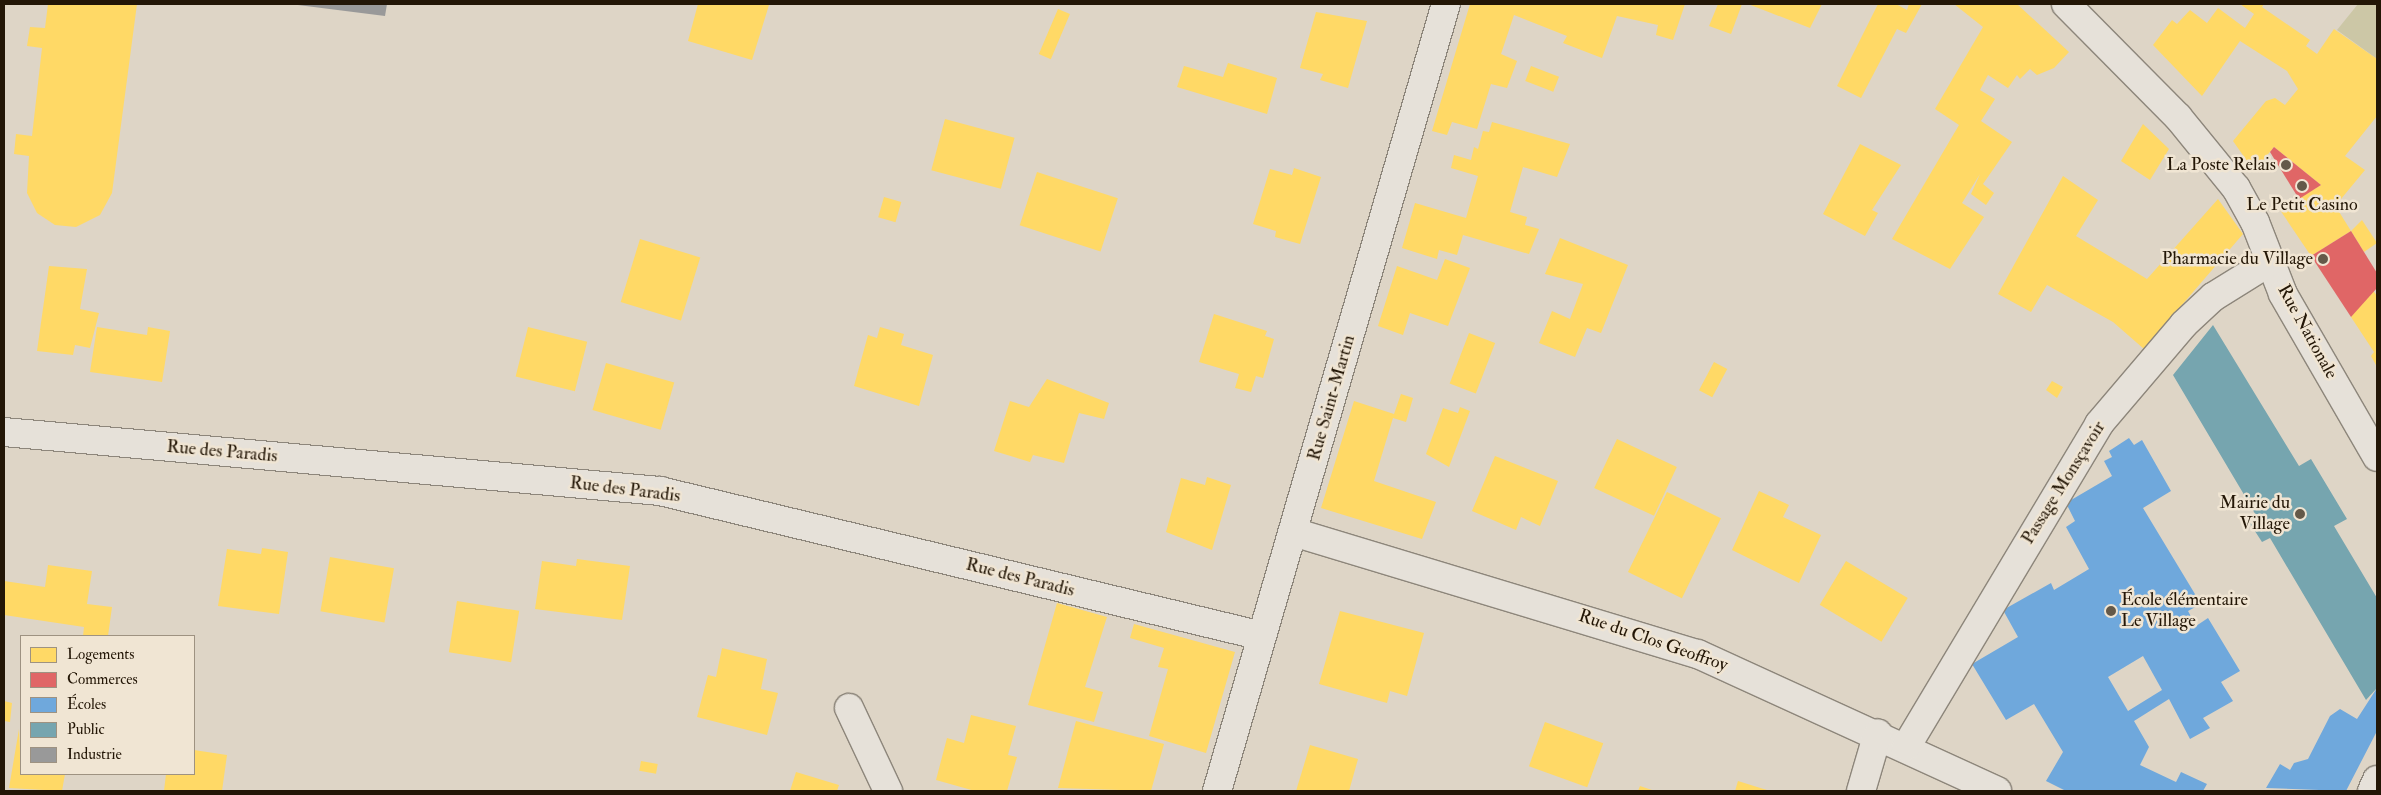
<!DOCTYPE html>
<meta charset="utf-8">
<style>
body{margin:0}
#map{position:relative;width:2381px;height:795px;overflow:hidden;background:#ded5c6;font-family:"IM FELL Double Pica",serif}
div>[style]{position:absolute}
.green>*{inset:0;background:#ccc7a6}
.homes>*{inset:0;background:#ffd966;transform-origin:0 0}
.shops>*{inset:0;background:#e06666}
.schools>*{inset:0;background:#6fa8dc}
.public>*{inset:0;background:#76a5af}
.industry>*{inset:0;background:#999}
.roads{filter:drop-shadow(1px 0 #8d867b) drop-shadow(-1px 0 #8d867b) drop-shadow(0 1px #8d867b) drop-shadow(0 -1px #8d867b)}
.minor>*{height:28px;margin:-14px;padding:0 14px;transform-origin:14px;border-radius:14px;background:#e6e1d9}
.dots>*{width:14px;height:14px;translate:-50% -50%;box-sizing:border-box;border:2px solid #f0e5d3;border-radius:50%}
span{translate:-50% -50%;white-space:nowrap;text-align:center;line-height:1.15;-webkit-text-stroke:5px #f0e5d3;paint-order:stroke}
.poi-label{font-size:18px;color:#231606}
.right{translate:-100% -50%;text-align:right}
.left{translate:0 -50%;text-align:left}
.street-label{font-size:18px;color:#231606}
.frame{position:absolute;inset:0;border:5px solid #231606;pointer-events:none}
.legend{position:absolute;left:20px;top:635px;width:175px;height:140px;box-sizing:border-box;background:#f0e5d3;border:1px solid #9e9281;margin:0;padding:6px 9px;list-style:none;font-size:15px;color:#231606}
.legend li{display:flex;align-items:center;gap:10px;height:25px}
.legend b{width:25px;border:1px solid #9e9281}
</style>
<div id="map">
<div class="green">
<div style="clip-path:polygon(2358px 4px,2377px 4px,2377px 59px,2337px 30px)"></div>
</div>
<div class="homes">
<div style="clip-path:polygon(48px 4px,137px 4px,112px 193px,100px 215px,76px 227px,55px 225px,37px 213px,27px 193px,29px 156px,14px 154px,16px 134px,32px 136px,42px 48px,27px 46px,30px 27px,45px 28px)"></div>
<div style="clip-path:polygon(698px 4px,769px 5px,752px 60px,688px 41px)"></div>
<div style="clip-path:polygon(1470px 4px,1555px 5px,1685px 4px,1673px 40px,1656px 35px,1658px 25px,1617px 16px,1602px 58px,1563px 43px,1567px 36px,1514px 15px,1501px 54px,1517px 61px,1507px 88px,1491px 84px,1477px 129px,1452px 122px,1447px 135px,1432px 131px)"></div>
<div style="clip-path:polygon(1718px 4px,1742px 4px,1731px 34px,1709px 26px)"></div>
<div style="clip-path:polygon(1748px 4px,1822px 4px,1810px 28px)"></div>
<div style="clip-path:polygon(1878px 4px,1896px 4px,1907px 10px,1909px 4px,1922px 4px,1906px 33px,1897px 29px,1861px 98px,1837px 86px)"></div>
<div style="clip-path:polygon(1954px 4px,2017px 4px,2069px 52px,2054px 68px,2037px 75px,2030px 69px,2020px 79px,2017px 75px,2008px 88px,1988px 75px,1980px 90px,1995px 99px,1981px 121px,2012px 142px,1983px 184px,1994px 193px,1986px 205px,1971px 194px,1980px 174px,1962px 203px,1984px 217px,1950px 269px,1892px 239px,1959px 125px,1935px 109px,1983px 27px)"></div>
<div style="clip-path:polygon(2240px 4px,2264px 4px,2262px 7px,2310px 40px,2306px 46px,2317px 54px,2334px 29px,2377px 59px,2377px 116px,2345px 156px,2365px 170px,2341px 199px,2333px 202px,2351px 231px,2311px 256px,2280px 210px,2321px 185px,2274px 147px,2254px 171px,2233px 141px,2266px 101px,2275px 98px,2285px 105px,2298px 89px,2287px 71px,2240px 41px,2202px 96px,2153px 45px,2172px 20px,2177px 24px,2190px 10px,2207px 23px,2218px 8px,2245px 28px,2254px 14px)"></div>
<div style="left:1058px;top:9px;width:13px;height:49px;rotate:23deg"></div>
<div style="clip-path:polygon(1316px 12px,1367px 21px,1348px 88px,1320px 80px,1323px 74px,1300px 68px)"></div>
<div style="clip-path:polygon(1228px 63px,1277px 78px,1267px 114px,1177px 87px,1184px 66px,1223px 77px)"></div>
<div style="left:1531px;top:66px;width:30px;height:16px;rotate:21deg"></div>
<div style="left:945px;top:119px;width:72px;height:53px;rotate:15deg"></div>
<div style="clip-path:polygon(1492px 122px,1570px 144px,1557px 177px,1523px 167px,1510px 212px,1527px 217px,1525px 225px,1539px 229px,1529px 254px,1463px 235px,1457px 255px,1439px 250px,1437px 259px,1402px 248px,1415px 203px,1466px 218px,1478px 176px,1451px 168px,1454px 155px,1471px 160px,1474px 147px,1478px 149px,1483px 131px,1489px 132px)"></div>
<div style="clip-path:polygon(2143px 124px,2169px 149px,2150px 180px,2121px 161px)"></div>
<div style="clip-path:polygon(1860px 144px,1901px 165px,1872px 210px,1878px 213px,1865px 236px,1823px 214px)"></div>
<div style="clip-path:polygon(1294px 168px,1321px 177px,1300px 244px,1275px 237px,1276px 231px,1253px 224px,1270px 169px,1292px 175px)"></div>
<div style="left:1037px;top:172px;width:85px;height:56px;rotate:18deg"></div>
<div style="clip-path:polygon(2063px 176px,2098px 200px,2076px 236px,2147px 279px,2218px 199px,2243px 234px,2144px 349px,2113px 322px,2047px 285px,2031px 312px,1998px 294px)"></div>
<div style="left:884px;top:197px;width:18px;height:21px;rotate:16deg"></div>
<div style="clip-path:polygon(2362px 220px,2377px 243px,2364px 252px,2351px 231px)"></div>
<div style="clip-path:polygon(1560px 238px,1628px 265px,1601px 333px,1587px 328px,1575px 357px,1539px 343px,1552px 311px,1570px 319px,1583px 284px,1545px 274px)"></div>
<div style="left:640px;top:239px;width:63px;height:66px;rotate:17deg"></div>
<div style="clip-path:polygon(1445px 259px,1470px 268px,1448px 326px,1410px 313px,1403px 335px,1378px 326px,1397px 266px,1437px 280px)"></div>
<div style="clip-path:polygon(49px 266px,87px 269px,80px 309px,99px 313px,90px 348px,75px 345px,73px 355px,37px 351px)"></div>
<div style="clip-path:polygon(2372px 289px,2377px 296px,2377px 367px,2371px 356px,2374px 352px,2351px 317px)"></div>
<div style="clip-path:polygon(1214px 314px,1267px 331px,1265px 336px,1274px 339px,1263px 378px,1256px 376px,1251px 392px,1235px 388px,1239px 374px,1199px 362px)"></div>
<div style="clip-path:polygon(97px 327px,147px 335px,148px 327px,170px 331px,162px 382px,90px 372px)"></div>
<div style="left:528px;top:327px;width:61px;height:51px;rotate:14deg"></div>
<div style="clip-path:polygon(880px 327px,904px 334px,901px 345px,933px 355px,919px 406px,854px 386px,868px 335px,877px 338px)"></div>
<div style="left:1469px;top:333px;width:28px;height:54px;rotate:21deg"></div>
<div style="left:1714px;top:362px;width:15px;height:32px;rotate:28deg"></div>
<div style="left:606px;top:363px;width:71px;height:49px;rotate:16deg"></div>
<div style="clip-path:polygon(1047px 379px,1109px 403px,1104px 419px,1079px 413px,1064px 463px,1033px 455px,1030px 462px,994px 451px,1010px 401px,1029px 407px)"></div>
<div style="clip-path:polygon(2052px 381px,2063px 387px,2057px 398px,2046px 390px)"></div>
<div style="clip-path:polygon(1401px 394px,1413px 398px,1406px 422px,1393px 418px,1374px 481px,1436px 502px,1422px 539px,1321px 508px,1354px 401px,1394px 414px)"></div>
<div style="clip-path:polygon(1460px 407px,1470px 411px,1449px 467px,1426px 454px,1443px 408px,1458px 413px)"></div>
<div style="left:1617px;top:439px;width:66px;height:54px;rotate:25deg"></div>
<div style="clip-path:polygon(1495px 456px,1558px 481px,1540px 526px,1521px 517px,1516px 530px,1472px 511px)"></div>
<div style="clip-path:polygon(1207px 477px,1231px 485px,1212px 550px,1166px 532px,1181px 478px,1205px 485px)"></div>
<div style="clip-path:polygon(1759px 491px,1789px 505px,1783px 517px,1821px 535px,1799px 583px,1732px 550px)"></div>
<div style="left:1667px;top:492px;width:60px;height:89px;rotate:26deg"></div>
<div style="clip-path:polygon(262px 548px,288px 552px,279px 614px,218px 606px,227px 549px,261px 554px)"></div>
<div style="left:330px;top:557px;width:65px;height:55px;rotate:10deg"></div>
<div style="clip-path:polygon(577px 559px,630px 566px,622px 620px,535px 609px,542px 561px,576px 566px)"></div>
<div style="left:1846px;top:561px;width:72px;height:51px;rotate:31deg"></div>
<div style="clip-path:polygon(48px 565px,92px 571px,87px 604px,112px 607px,108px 636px,83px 636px,84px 627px,4px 615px,4px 581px,45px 587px)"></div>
<div style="left:457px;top:601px;width:63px;height:52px;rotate:9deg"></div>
<div style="clip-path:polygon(1057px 603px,1107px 617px,1085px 687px,1103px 692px,1094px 722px,1028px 705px)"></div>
<div style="clip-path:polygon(1340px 611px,1424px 633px,1407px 696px,1390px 691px,1387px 703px,1319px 684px)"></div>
<div style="clip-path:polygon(1134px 624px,1235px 652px,1206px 753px,1149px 736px,1168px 669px,1158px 667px,1164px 648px,1130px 638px)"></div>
<div style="clip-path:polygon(722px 648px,767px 659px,761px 689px,778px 693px,767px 735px,697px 717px,708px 675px,716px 677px)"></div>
<div style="clip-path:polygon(4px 701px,12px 703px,10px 722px,4px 721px)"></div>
<div style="clip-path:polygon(971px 715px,1016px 726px,1008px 755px,1017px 757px,1007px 791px,975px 791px,936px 780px,947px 738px,964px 743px)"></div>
<div style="clip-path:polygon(1076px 721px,1164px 744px,1151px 791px,1058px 788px)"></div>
<div style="left:1545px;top:722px;width:62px;height:47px;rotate:20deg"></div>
<div style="clip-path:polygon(19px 729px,21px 774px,65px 774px,62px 791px,9px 788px)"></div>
<div style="clip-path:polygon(1310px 745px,1358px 759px,1349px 791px,1296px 791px)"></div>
<div style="clip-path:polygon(194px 750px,227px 755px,222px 791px,164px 791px,166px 774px,194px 774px)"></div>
<div style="left:641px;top:761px;width:17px;height:10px;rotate:10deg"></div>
<div style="clip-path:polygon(796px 772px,839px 785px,837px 791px,790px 791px)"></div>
<div style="clip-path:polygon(1738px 781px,1770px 791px,1735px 791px)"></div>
<div style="clip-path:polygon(1640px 786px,1655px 791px,1638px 791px)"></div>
</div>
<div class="shops">
<div style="clip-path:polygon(2274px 147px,2321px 185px,2299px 199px,2270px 152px)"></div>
<div style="clip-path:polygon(2351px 231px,2377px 273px,2377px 288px,2351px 317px,2311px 256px)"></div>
</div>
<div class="schools">
<div style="clip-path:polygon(evenodd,2129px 438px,2134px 445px,2142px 440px,2171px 491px,2143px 508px,2201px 604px,2188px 611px,2196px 626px,2208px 618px,2240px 671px,2221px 682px,2233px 701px,2203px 718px,2210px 728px,2190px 739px,2169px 699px,2134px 721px,2149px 747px,2140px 765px,2176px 782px,2181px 772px,2207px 784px,2203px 791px,2066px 791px,2046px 781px,2063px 752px,2034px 704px,2006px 720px,1972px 664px,2018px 637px,2003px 610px,2051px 583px,2054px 590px,2089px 569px,2066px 527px,2075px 521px,2066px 503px,2112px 476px,2104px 461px,2112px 457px,2109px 451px,2129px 438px,2143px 656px,2162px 690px,2128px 711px,2108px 677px,2143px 656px)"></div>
<div style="clip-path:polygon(2377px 688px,2377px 731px,2346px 791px,2266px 788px,2280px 764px,2290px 770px,2294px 763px,2308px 759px,2330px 716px,2340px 709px,2357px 719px)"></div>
</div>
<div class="public">
<div style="clip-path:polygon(2213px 325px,2299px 466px,2311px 459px,2347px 519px,2334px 526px,2377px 598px,2377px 688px,2366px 700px,2270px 538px,2262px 542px,2249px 522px,2257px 517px,2251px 507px,2245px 510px,2241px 501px,2246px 498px,2173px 375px)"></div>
</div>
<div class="industry">
<div style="clip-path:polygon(290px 4px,387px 4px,385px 16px)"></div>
</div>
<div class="roads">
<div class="minor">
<div style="left:2066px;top:4px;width:159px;rotate:45.3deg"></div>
<div style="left:2178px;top:117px;width:92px;rotate:50.8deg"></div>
<div style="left:2236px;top:188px;width:39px;rotate:61deg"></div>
<div style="left:2255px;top:222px;width:77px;rotate:68.7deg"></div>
<div style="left:2283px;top:294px;width:188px;rotate:60deg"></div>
<div style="left:4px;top:432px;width:659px;rotate:5.14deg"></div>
<div style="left:660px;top:491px;width:619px;rotate:13.54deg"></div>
<div style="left:1293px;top:532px;width:423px;rotate:16.8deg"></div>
<div style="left:1698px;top:654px;width:329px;rotate:24.6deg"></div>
<div style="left:849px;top:708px;width:92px;rotate:64.8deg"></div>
<div style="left:1906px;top:747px;width:376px;rotate:-59.1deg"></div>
<div style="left:2099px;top:424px;width:131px;rotate:-49.6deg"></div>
<div style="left:2184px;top:324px;width:40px;rotate:-43deg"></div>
<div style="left:2213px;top:297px;width:68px;rotate:-31.8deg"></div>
<div style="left:1217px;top:791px;width:820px;rotate:-73.78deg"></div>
<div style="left:1861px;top:791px;width:60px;rotate:-73.7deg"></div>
<div style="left:2372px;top:791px;width:12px;rotate:-66deg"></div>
</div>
</div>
<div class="dots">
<div style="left:2286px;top:165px;background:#645949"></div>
<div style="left:2302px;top:186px;background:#645949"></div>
<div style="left:2323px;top:259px;background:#645949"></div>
<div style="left:2300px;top:514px;background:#645949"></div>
<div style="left:2111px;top:611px;background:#645949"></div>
</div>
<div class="poi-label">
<span class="right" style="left:2276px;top:165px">La Poste Relais</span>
<span style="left:2302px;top:205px">Le Petit Casino</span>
<span class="right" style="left:2313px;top:259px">Pharmacie du Village</span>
<span class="right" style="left:2290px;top:514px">Mairie du<br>Village</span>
<span class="left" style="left:2121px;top:611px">École élémentaire<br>Le Village</span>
</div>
<div class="street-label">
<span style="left:2307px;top:332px;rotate:61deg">Rue Nationale</span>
<span style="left:1332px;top:398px;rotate:-74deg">Rue Saint-Martin</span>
<span style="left:222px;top:452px;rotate:5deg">Rue des Paradis</span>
<span style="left:2064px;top:483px;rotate:-58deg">Passage Monsçavoir</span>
<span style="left:625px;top:490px;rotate:7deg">Rue des Paradis</span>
<span style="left:1020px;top:578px;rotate:14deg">Rue des Paradis</span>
<span style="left:1653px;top:641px;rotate:19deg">Rue du Clos Geoffroy</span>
</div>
<div class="frame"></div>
<ul class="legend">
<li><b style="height:14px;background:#ffd966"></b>Logements</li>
<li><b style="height:14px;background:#e06666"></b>Commerces</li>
<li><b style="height:14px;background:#6fa8dc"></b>Écoles</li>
<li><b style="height:14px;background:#76a5af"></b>Public</li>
<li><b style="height:14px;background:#999"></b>Industrie</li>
</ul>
</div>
